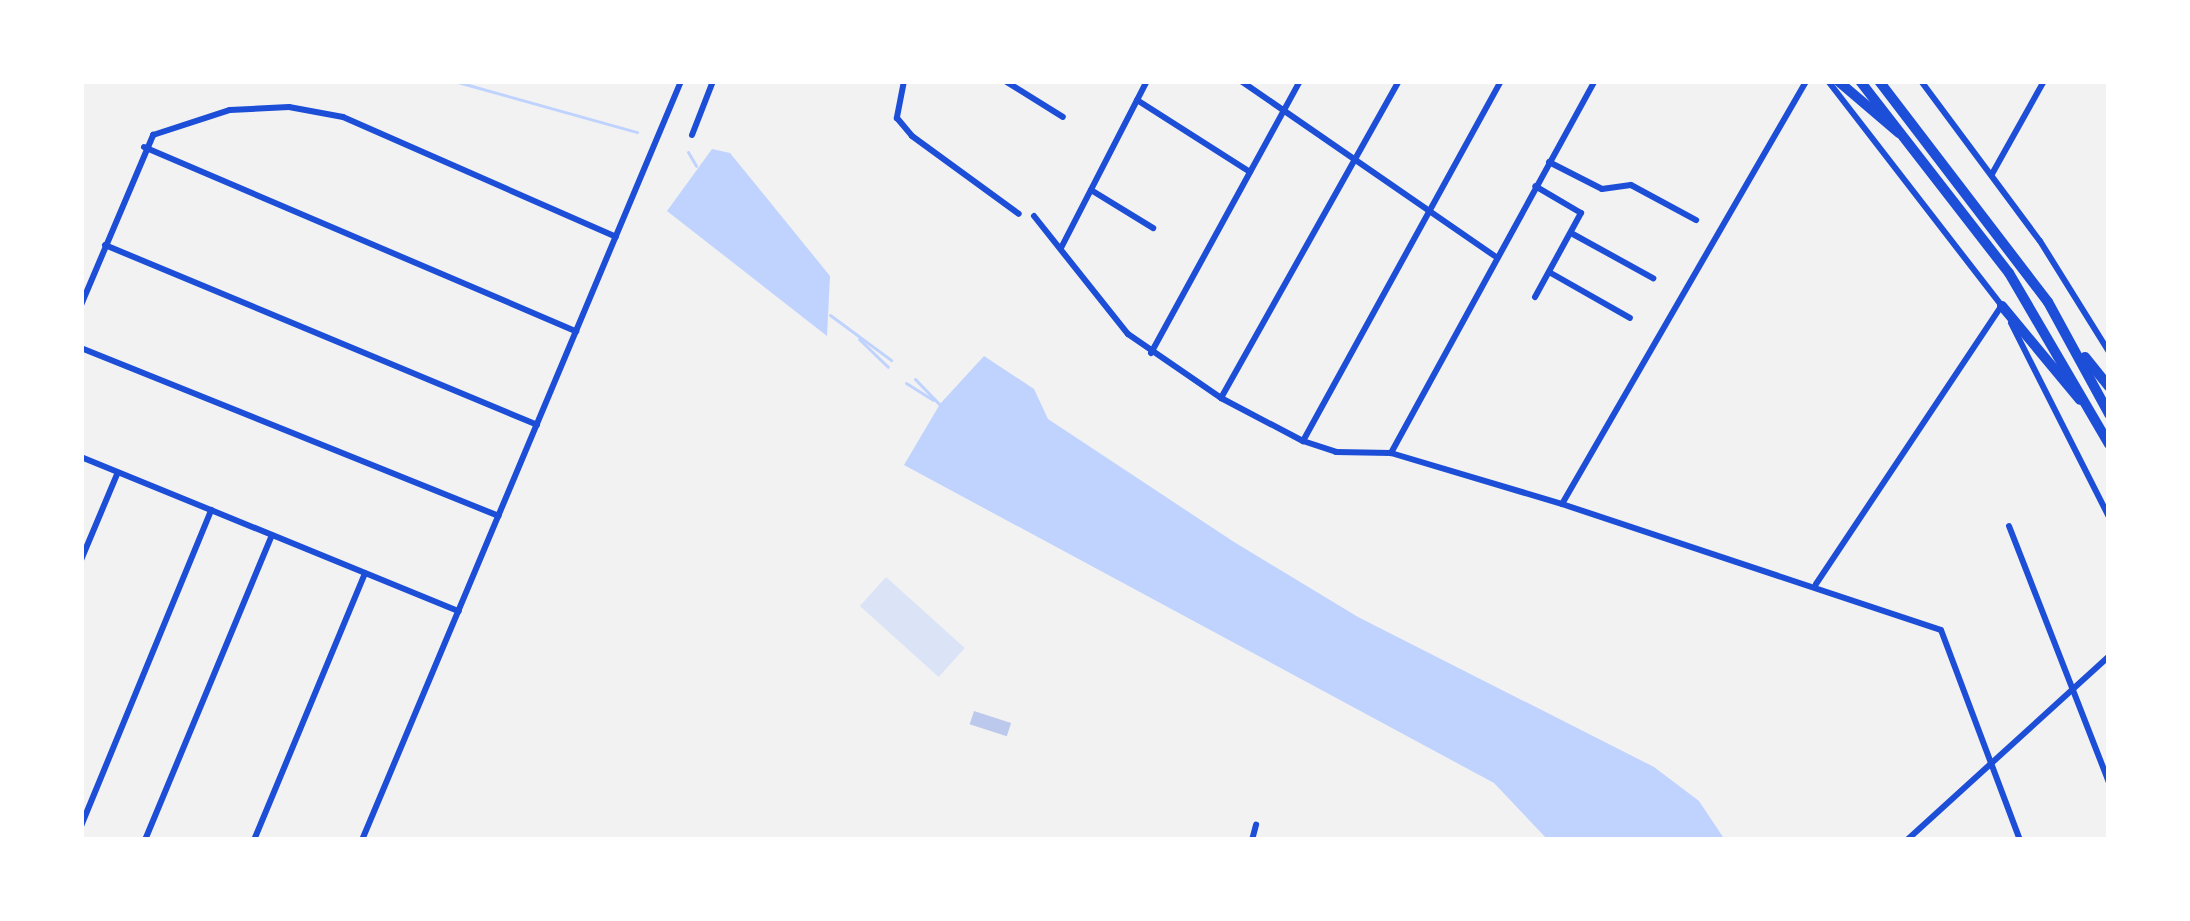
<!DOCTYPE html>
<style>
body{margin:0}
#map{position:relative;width:2190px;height:921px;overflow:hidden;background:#f2f2f2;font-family:Ubuntu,sans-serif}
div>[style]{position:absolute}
.green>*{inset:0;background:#dbe4f7;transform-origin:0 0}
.water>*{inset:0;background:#bfd3fe}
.stream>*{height:3px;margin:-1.5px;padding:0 1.5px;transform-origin:1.5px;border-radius:1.5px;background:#bfd3fe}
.building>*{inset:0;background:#bdc9ec;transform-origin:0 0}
.minor>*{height:6px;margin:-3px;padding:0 3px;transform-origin:3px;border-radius:3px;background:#1d4ed8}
.tertiary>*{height:6px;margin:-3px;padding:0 3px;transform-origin:3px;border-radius:3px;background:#1d4ed8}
.motorway>*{height:10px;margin:-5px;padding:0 5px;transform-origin:5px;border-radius:5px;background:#1d4ed8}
span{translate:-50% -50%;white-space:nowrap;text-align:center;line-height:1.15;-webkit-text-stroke:10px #fff;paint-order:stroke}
.frame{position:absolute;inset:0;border:84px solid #fff;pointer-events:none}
</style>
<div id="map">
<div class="green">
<div style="left:886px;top:577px;width:106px;height:39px;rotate:42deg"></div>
</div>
<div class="water">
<div style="clip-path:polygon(712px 149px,730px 153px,830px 276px,827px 336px,667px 211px)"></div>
<div style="clip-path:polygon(984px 356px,1034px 389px,1048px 419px,1234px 542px,1358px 617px,1654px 767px,1699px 801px,1725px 840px,1548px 840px,1494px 783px,904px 465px,940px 404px)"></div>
</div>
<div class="stream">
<div style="left:454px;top:81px;width:190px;rotate:15.6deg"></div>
<div style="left:688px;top:152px;width:16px;rotate:60deg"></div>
<div style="left:830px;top:315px;width:76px;rotate:36.4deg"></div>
<div style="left:859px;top:339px;width:40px;rotate:44deg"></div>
<div style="left:915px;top:379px;width:37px;rotate:46deg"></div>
<div style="left:906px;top:383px;width:32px;rotate:32deg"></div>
</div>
<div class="building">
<div style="left:974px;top:711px;width:39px;height:14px;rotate:18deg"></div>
</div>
<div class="minor">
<div style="left:904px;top:81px;width:38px;rotate:101deg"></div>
<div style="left:897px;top:118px;width:23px;rotate:50deg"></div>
<div style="left:912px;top:136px;width:132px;rotate:36.1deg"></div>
<div style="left:1005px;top:81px;width:68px;rotate:31.8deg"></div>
<div style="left:1241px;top:81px;width:308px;rotate:34.6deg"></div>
<div style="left:1137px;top:100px;width:134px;rotate:32.5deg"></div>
<div style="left:692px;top:135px;width:58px;rotate:-68.7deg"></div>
<div style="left:144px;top:147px;width:470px;rotate:23.1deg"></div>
<div style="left:1549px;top:162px;width:59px;rotate:27deg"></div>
<div style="left:1602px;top:189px;width:29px;rotate:-8deg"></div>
<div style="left:1631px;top:185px;width:74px;rotate:28.3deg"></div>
<div style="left:1992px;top:174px;width:107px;rotate:-60.8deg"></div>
<div style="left:1091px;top:190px;width:73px;rotate:31.5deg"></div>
<div style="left:1034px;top:216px;width:151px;rotate:51.5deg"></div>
<div style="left:1128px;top:334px;width:113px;rotate:34.5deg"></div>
<div style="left:1221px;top:398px;width:93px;rotate:27.7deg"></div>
<div style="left:1303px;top:441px;width:35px;rotate:18deg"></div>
<div style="left:1336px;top:452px;width:55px;rotate:1deg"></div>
<div style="left:1391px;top:453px;width:178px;rotate:16.6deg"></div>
<div style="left:1562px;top:504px;width:399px;rotate:18.4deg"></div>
<div style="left:1941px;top:630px;width:224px;rotate:69.4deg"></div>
<div style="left:1571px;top:233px;width:94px;rotate:28.8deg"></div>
<div style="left:105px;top:245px;width:468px;rotate:22.6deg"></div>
<div style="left:1061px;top:248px;width:188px;rotate:-62.8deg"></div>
<div style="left:1549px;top:272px;width:93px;rotate:29.6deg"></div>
<div style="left:1535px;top:297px;width:96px;rotate:-61.3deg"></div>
<div style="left:1581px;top:213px;width:53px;rotate:-149.6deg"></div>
<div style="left:81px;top:305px;width:185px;rotate:-67deg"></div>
<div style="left:153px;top:135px;width:81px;rotate:-18deg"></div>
<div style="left:230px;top:110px;width:59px;rotate:-2.9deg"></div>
<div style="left:289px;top:107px;width:55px;rotate:10.5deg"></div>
<div style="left:343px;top:117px;width:298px;rotate:23.7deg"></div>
<div style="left:81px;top:348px;width:450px;rotate:21.9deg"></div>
<div style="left:1151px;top:353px;width:310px;rotate:-61.3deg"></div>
<div style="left:1221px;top:398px;width:364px;rotate:-60.7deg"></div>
<div style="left:1303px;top:441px;width:411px;rotate:-61.2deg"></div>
<div style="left:1391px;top:453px;width:424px;rotate:-61.3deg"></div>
<div style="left:81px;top:457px;width:408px;rotate:22.2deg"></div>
<div style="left:1562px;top:504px;width:488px;rotate:-60deg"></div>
<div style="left:2009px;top:526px;width:276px;rotate:68.7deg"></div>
<div style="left:81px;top:560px;width:95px;rotate:-67.2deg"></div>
<div style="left:1816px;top:584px;width:333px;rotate:-56.3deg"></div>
<div style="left:81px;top:826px;width:342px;rotate:-67.6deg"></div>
<div style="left:145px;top:840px;width:330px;rotate:-67.4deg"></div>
<div style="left:254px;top:840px;width:289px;rotate:-67.4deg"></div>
<div style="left:362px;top:840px;width:823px;rotate:-67.2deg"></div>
<div style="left:1252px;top:840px;width:16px;rotate:-75deg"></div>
<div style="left:1907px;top:840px;width:273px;rotate:-42.3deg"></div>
</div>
<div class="tertiary">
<div style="left:1828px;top:81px;width:284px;rotate:52.3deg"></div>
<div style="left:1921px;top:81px;width:199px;rotate:53.4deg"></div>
<div style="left:2040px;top:241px;width:131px;rotate:58.1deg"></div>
<div style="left:2011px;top:323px;width:217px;rotate:63.2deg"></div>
</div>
<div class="motorway">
<div style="left:1838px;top:81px;width:80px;rotate:40.4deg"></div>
<div style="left:1860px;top:81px;width:243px;rotate:52.2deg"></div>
<div style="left:2009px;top:273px;width:198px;rotate:59.7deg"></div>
<div style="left:1879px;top:81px;width:278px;rotate:52.6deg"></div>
<div style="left:2048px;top:302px;width:128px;rotate:61.4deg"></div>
<div style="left:2002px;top:306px;width:122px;rotate:50.3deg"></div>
<div style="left:2085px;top:357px;width:38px;rotate:51deg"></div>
</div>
<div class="frame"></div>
</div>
